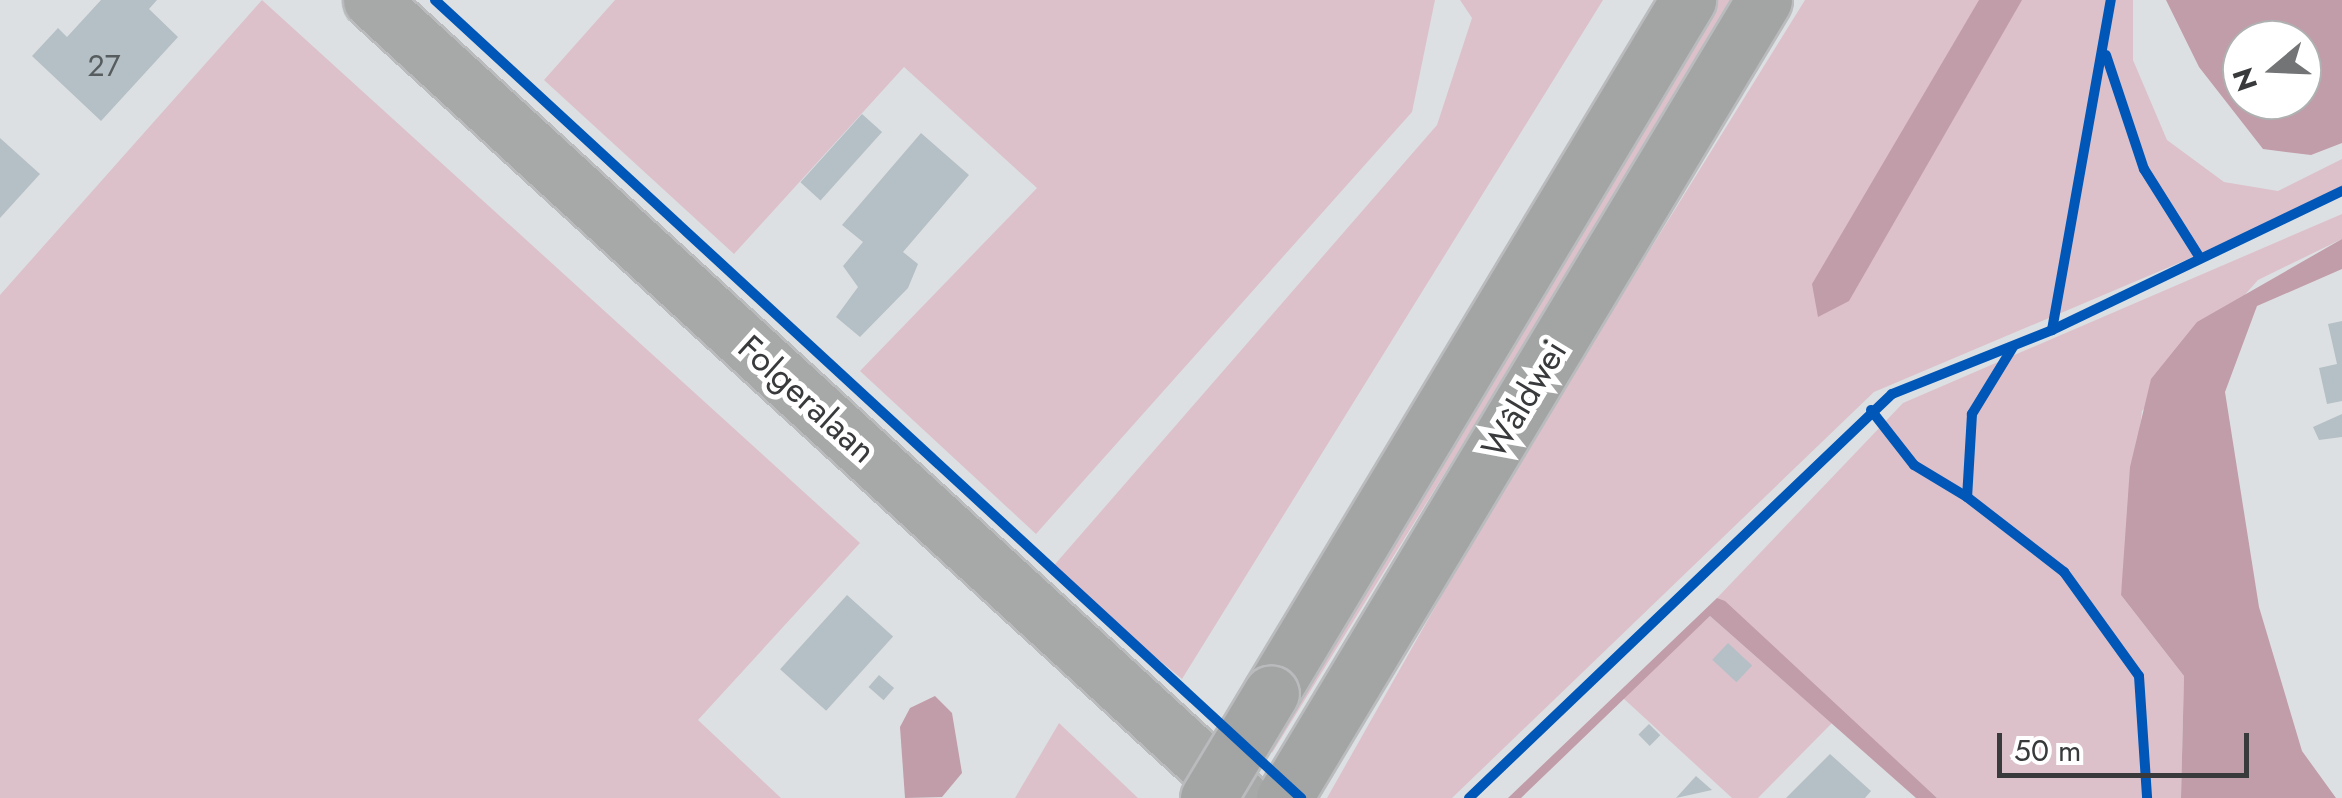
<!DOCTYPE html>
<meta charset="utf-8">
<style>
body{margin:0}
#map{position:relative;width:2342px;height:798px;overflow:hidden;background:#dde0e2;font-family:Jost,sans-serif}
div>[style]{position:absolute}
.green>*{inset:0;background:#dcc1cb}
.water>*{inset:0;background:#c19ca9}
.building>*{inset:0;background:#b4c0c6;transform-origin:0 0}
.roads{filter:drop-shadow(2px 0 #b9bbbd) drop-shadow(-2px 0 #b9bbbd) drop-shadow(0 2px #b9bbbd) drop-shadow(0 -2px #b9bbbd)}
.secondary>*{height:55px;margin:-27.5px;padding:0 27.5px;transform-origin:27.5px;border-radius:27.5px;background:#a7a9a9}
.trunk>*{height:55px;margin:-27.5px;padding:0 27.5px;transform-origin:27.5px;border-radius:27.5px;background:#a3a4a4}
.bridges{filter:drop-shadow(2px 0 #b9bbbd) drop-shadow(-2px 0 #b9bbbd) drop-shadow(0 2px #b9bbbd) drop-shadow(0 -2px #b9bbbd)}
.trunk-bridge>*{height:55px;margin:-27.5px;padding:0 27.5px;transform-origin:27.5px;border-radius:27.5px;background:#a3a4a4}
.cycleway>*{height:10px;margin:-5px;padding:0 5px;transform-origin:5px;border-radius:5px;background:#0057b8}
span{translate:-50% -50%;white-space:nowrap;text-align:center;line-height:1.15;-webkit-text-stroke:10px #fff;paint-order:stroke}
.number-label{font-size:30px;color:#575c5e}
.number-label span{-webkit-text-stroke-width:0}
.street-label{font-size:35px;color:#383a3c}
.north{position:absolute;left:2222px;top:20px;width:100px;height:100px;box-sizing:border-box;background:#fff;border:2px solid #afb0b1;border-radius:50%;rotate:251deg;font-size:28px;font-weight:700;line-height:40px;text-align:center;color:#383a3c}
.north::after{content:'';display:block;margin:auto;width:35px;height:45px;background:#727476;clip-path:polygon(50% 0,100% 100%,50% 72%,0 100%)}
.scale{position:absolute;left:1997px;top:733px;width:252px;height:45px;box-sizing:border-box;border:5px solid #383a3c;border-top:0;padding-left:12px;font-size:30px;line-height:35px;white-space:nowrap;color:#383a3c;-webkit-text-stroke:8px #fff;paint-order:stroke}
</style>
<div id="map">
<div class="green">
<div style="clip-path:polygon(262px 0,860px 543px,698px 720px,781px 798px,0 798px,0 295px)"></div>
<div style="clip-path:polygon(615px 0,1435px 0,1412px 112px,1036px 534px,860px 371px,1037px 188px,904px 67px,734px 254px,544px 80px)"></div>
<div style="clip-path:polygon(1460px 0,1603px 0,1182px 679px,1050px 570px,1437px 125px,1472px 18px)"></div>
<div style="clip-path:polygon(1709px 0,1737px 0,1272px 753px,1271px 749px)"></div>
<div style="clip-path:polygon(1805px 0,2133px 0,2133px 60px,2167px 140px,2224px 182px,2278px 191px,2342px 159px,2342px 194px,1874px 392px,1452px 798px,1327px 798px,1507px 480px)"></div>
<div style="clip-path:polygon(2342px 214px,2342px 239px,2258px 280px,2142px 411px,2121px 595px,2184px 676px,2181px 798px,1937px 798px,1717px 598px,1903px 403px)"></div>
<div style="clip-path:polygon(1710px 616px,1832px 723px,1758px 798px,1732px 798px,1623px 698px)"></div>
<div style="clip-path:polygon(1059px 723px,1138px 798px,1015px 798px)"></div>
</div>
<div class="water">
<div style="clip-path:polygon(1979px 0,2022px 0,1849px 301px,1818px 317px,1812px 284px)"></div>
<div style="clip-path:polygon(evenodd,2166px 0,2342px 0,2342px 143px,2311px 155px,2263px 149px,2199px 67px,2166px 0,2242px 40px,2302px 40px,2302px 100px,2242px 100px,2242px 40px)"></div>
<div style="clip-path:polygon(2342px 239px,2342px 269px,2257px 306px,2225px 392px,2259px 607px,2302px 751px,2336px 798px,2181px 798px,2184px 676px,2121px 595px,2130px 467px,2151px 379px,2197px 322px)"></div>
<div style="clip-path:polygon(1717px 598px,1725px 601px,1937px 798px,1916px 798px,1710px 616px,1521px 798px,1508px 798px)"></div>
<div style="clip-path:polygon(935px 696px,952px 713px,962px 773px,942px 797px,905px 798px,900px 727px,910px 708px)"></div>
</div>
<div class="building">
<div style="clip-path:polygon(101px 0,157px 0,149px 9px,178px 37px,101px 121px,32px 56px,58px 28px,67px 37px)"></div>
<div style="left:862px;top:114px;width:27px;height:92px;rotate:42deg"></div>
<div style="clip-path:polygon(921px 133px,969px 175px,903px 252px,918px 264px,908px 288px,860px 337px,836px 317px,858px 287px,843px 266px,863px 242px,842px 225px)"></div>
<div style="clip-path:polygon(0 138px,40px 174px,0 218px)"></div>
<div style="clip-path:polygon(2342px 321px,2342px 401px,2327px 404px,2319px 368px,2337px 364px,2328px 324px)"></div>
<div style="clip-path:polygon(2342px 414px,2342px 437px,2319px 440px,2313px 427px)"></div>
<div style="left:847px;top:595px;width:62px;height:100px;rotate:42deg"></div>
<div style="left:1728px;top:643px;width:33px;height:23px;rotate:43deg"></div>
<div style="left:879px;top:675px;width:20px;height:16px;rotate:41deg"></div>
<div style="left:1649px;top:724px;width:16px;height:15px;rotate:45deg"></div>
<div style="clip-path:polygon(1830px 754px,1871px 791px,1865px 798px,1786px 798px)"></div>
<div style="clip-path:polygon(1696px 776px,1712px 790px,1676px 798px)"></div>
</div>
<div class="roads">
<div class="secondary">
<div style="left:371px;top:0;width:1181px;rotate:42.5deg"></div>
</div>
<div class="trunk">
<div style="left:1271px;top:693px;width:809px;rotate:-58.96deg"></div>
<div style="left:1284px;top:798px;width:931px;rotate:-58.97deg"></div>
</div>
</div>
<div class="bridges">
<div class="trunk-bridge">
<div style="left:1208px;top:798px;width:122px;rotate:-59deg"></div>
</div>
</div>
<div class="cycleway">
<div style="left:435px;top:0;width:1178px;rotate:42.66deg"></div>
<div style="left:2106px;top:55px;width:120px;rotate:71.6deg"></div>
<div style="left:2144px;top:169px;width:105px;rotate:57.8deg"></div>
<div style="left:2052px;top:330px;width:335px;rotate:-79.9deg"></div>
<div style="left:2013px;top:347px;width:79px;rotate:121.5deg"></div>
<div style="left:1972px;top:414px;width:83px;rotate:93.4deg"></div>
<div style="left:1967px;top:497px;width:123px;rotate:37.7deg"></div>
<div style="left:2064px;top:572px;width:128px;rotate:54.2deg"></div>
<div style="left:2139px;top:676px;width:122px;rotate:86.2deg"></div>
<div style="left:1871px;top:410px;width:70px;rotate:52deg"></div>
<div style="left:1914px;top:465px;width:62px;rotate:31.1deg"></div>
<div style="left:1469px;top:798px;width:585px;rotate:-43.68deg"></div>
<div style="left:1892px;top:394px;width:172px;rotate:-21.8deg"></div>
<div style="left:2052px;top:330px;width:322px;rotate:-25.6deg"></div>
</div>
<div class="number-label">
<span style="left:104px;top:66px">27</span>
</div>
<div class="street-label">
<span style="left:807px;top:399px;rotate:42deg">Folgeralaan</span>
<span style="left:1524px;top:399px;rotate:-59deg">Wâldwei</span>
</div>
<div class="north">N</div>
<div class="scale">50 m</div>
</div>
